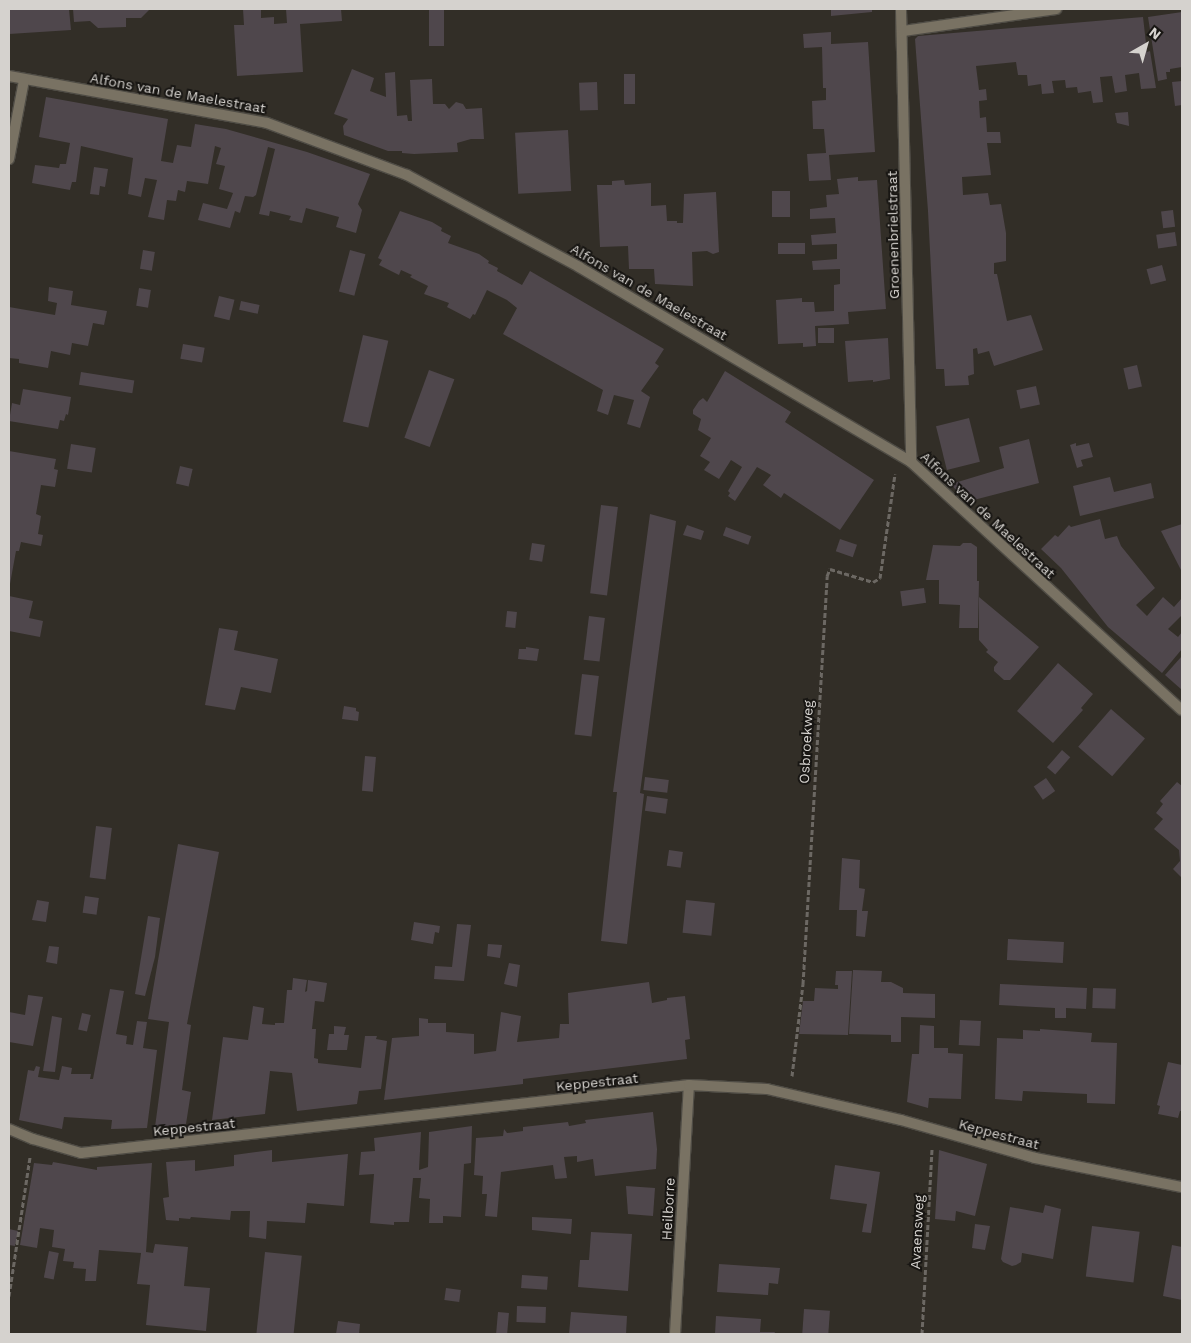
<!DOCTYPE html>
<style>
body{margin:0}
#map{position:relative;width:1191px;height:1343px;overflow:hidden;background:#322e27;font-family:"Work Sans",sans-serif}
div>[style]{position:absolute}
.building>*{inset:0;background:#4f474c;transform-origin:0 0}
.path>*{height:3px;margin-top:-1.5px;transform-origin:0;background:repeating-linear-gradient(90deg,#6c6863 0 5px,transparent 0 7.5px)}
.roads{filter:drop-shadow(1px 0 #4f4c45) drop-shadow(-1px 0 #4f4c45) drop-shadow(0 1px #4f4c45) drop-shadow(0 -1px #4f4c45)}
.minor>*{height:10px;margin:-5px;padding:0 5px;transform-origin:5px;border-radius:5px;background:#797263}
.tertiary>*{height:10px;margin:-5px;padding:0 5px;transform-origin:5px;border-radius:5px;background:#797263}
span{translate:-50% -50%;white-space:nowrap;text-align:center;line-height:1.15;-webkit-text-stroke:4px #181613;paint-order:stroke}
.street-label{font-size:14px;color:#d5d2ce}
.frame{position:absolute;inset:0;border:10px solid #d5d2ce;pointer-events:none}
.north{position:absolute;left:1121px;top:20px;width:50px;height:50px;-webkit-text-stroke:4px #181613;paint-order:stroke;rotate:38deg;font-size:14px;font-weight:700;line-height:20px;text-align:center;color:#d5d2ce}
.north::after{content:'';display:block;margin:auto;width:18px;height:22px;background:#d5d2ce;clip-path:polygon(50% 0,100% 100%,50% 72%,0 100%)}
</style>
<div id="map">
<div class="building">
<div style="clip-path:polygon(9px 9px,69px 9px,71px 30px,9px 34px)"></div>
<div style="clip-path:polygon(73px 9px,150px 9px,141px 18px,126px 18px,126px 27px,98px 28px,90px 21px,74px 22px)"></div>
<div style="clip-path:polygon(243px 9px,261px 9px,261px 18px,274px 17px,274px 24px,287px 23px,286px 9px,341px 9px,342px 21px,300px 24px,303px 72px,237px 76px,234px 25px,244px 25px)"></div>
<div style="left:429px;top:9px;width:15px;height:37px"></div>
<div style="clip-path:polygon(831px 9px,872px 9px,872px 12px,831px 16px)"></div>
<div style="clip-path:polygon(1182px 12px,1182px 67px,1170px 69px,1170px 72px,1166px 72px,1167px 79px,1158px 81px,1148px 17px)"></div>
<div style="clip-path:polygon(1143px 17px,1147px 52px,1150px 51px,1156px 88px,1141px 89px,1139px 73px,1125px 75px,1127px 91px,1115px 93px,1112px 76px,1100px 77px,1103px 102px,1093px 103px,1091px 91px,1078px 93px,1077px 87px,1066px 88px,1065px 80px,1052px 81px,1054px 93px,1042px 94px,1041px 84px,1028px 86px,1027px 75px,1018px 75px,1016px 62px,976px 66px,979px 90px,986px 89px,987px 100px,979px 101px,980px 118px,986px 117px,987px 132px,1000px 132px,1001px 143px,987px 143px,991px 175px,962px 177px,963px 195px,988px 193px,990px 205px,1001px 204px,1006px 233px,1006px 261px,994px 263px,994px 274px,997px 274px,1007px 321px,1031px 315px,1043px 350px,994px 366px,989px 351px,978px 354px,977px 348px,973px 349px,974px 374px,968px 376px,969px 385px,945px 386px,944px 369px,936px 369px,928px 211px,915px 39px,918px 36px)"></div>
<div style="clip-path:polygon(831px 32px,831px 44px,868px 42px,875px 152px,829px 155px,831px 180px,809px 181px,807px 154px,826px 153px,824px 129px,813px 129px,812px 101px,826px 100px,826px 88px,823px 88px,822px 47px,804px 48px,803px 34px)"></div>
<div style="clip-path:polygon(352px 69px,374px 78px,370px 91px,386px 97px,385px 73px,395px 72px,397px 116px,407px 115px,408px 121px,412px 121px,410px 80px,432px 79px,433px 104px,445px 104px,449px 109px,456px 102px,463px 104px,466px 109px,482px 108px,484px 139px,471px 139px,457px 143px,458px 152px,414px 154px,402px 153px,402px 151px,388px 151px,344px 135px,343px 126px,348px 119px,334px 114px)"></div>
<div style="left:624px;top:74px;width:11px;height:30px"></div>
<div style="clip-path:polygon(1182px 81px,1182px 105px,1175px 106px,1172px 82px)"></div>
<div style="left:597px;top:82px;width:28px;height:18px;rotate:88deg"></div>
<div style="clip-path:polygon(46px 97px,168px 119px,161px 161px,173px 163px,177px 145px,191px 147px,195px 124px,226px 129px,307px 152px,370px 174px,358px 204px,362px 210px,356px 233px,336px 227px,339px 217px,306px 208px,302px 223px,289px 220px,291px 216px,270px 211px,269px 216px,259px 214px,275px 149px,268px 147px,256px 195px,253px 197px,245px 196px,240px 213px,235px 211px,230px 228px,198px 220px,203px 203px,227px 209px,233px 193px,219px 189px,225px 166px,216px 164px,221px 148px,215px 146px,208px 184px,187px 181px,185px 192px,178px 190px,176px 201px,167px 200px,164px 220px,148px 217px,157px 180px,145px 178px,141px 197px,128px 194px,133px 158px,81px 146px,76px 182px,72px 182px,70px 190px,32px 183px,35px 165px,59px 168px,60px 164px,66px 164px,70px 143px,39px 137px)"></div>
<div style="clip-path:polygon(1128px 112px,1129px 126px,1117px 123px,1115px 113px)"></div>
<div style="left:568px;top:130px;width:61px;height:53px;rotate:87deg"></div>
<div style="clip-path:polygon(94px 167px,108px 169px,105px 187px,100px 186px,99px 195px,90px 194px)"></div>
<div style="clip-path:polygon(858px 177px,858px 181px,877px 180px,886px 309px,848px 312px,849px 324px,815px 326px,816px 346px,803px 347px,803px 343px,778px 344px,776px 300px,802px 298px,802px 302px,814px 302px,815px 312px,834px 311px,834px 285px,840px 284px,840px 269px,813px 270px,812px 261px,837px 259px,837px 244px,812px 245px,811px 235px,836px 233px,835px 218px,810px 219px,810px 209px,827px 207px,826px 195px,839px 194px,837px 179px)"></div>
<div style="clip-path:polygon(624px 180px,625px 185px,651px 183px,651px 206px,666px 205px,667px 221px,677px 221px,677px 223px,683px 223px,684px 194px,716px 192px,719px 252px,713px 254px,707px 251px,692px 252px,693px 286px,655px 284px,654px 269px,629px 269px,628px 246px,600px 247px,597px 185px,612px 185px,612px 181px)"></div>
<div style="left:772px;top:191px;width:18px;height:26px"></div>
<div style="left:1173px;top:210px;width:17px;height:12px;rotate:83deg"></div>
<div style="clip-path:polygon(400px 211px,432px 222px,442px 228px,441px 231px,451px 236px,448px 243px,479px 254px,489px 261px,488px 263px,498px 268px,497px 271px,522px 285px,530px 271px,664px 349px,655px 363px,659px 366px,641px 391px,650px 397px,640px 428px,627px 424px,634px 400px,614px 395px,608px 415px,597px 411px,603px 390px,503px 334px,517px 308px,507px 300px,487px 290px,475px 315px,473px 314px,470px 319px,447px 307px,449px 303px,424px 294px,428px 286px,410px 277px,412px 275px,401px 270px,399px 275px,379px 265px,382px 260px,378px 258px)"></div>
<div style="left:1175px;top:232px;width:14px;height:19px;rotate:82deg"></div>
<div style="left:805px;top:243px;width:11px;height:27px;rotate:90deg"></div>
<div style="left:143px;top:250px;width:12px;height:19px;rotate:9deg"></div>
<div style="left:350px;top:250px;width:16px;height:43px;rotate:15deg"></div>
<div style="left:1162px;top:265px;width:16px;height:16px;rotate:75deg"></div>
<div style="clip-path:polygon(49px 287px,73px 291px,71px 305px,107px 311px,104px 325px,93px 323px,88px 346px,72px 343px,70px 355px,51px 351px,48px 368px,19px 363px,19px 359px,9px 358px,9px 307px,55px 315px,57px 303px,48px 301px)"></div>
<div style="left:139px;top:288px;width:12px;height:18px;rotate:9deg"></div>
<div style="left:219px;top:296px;width:16px;height:21px;rotate:14deg"></div>
<div style="left:241px;top:301px;width:19px;height:9px;rotate:12deg"></div>
<div style="left:818px;top:328px;width:16px;height:15px"></div>
<div style="left:363px;top:335px;width:26px;height:89px;rotate:13deg"></div>
<div style="clip-path:polygon(888px 338px,890px 379px,873px 382px,873px 380px,848px 382px,845px 341px)"></div>
<div style="left:183px;top:344px;width:22px;height:15px;rotate:10deg"></div>
<div style="left:1137px;top:365px;width:22px;height:14px;rotate:77deg"></div>
<div style="left:429px;top:370px;width:27px;height:72px;rotate:20deg"></div>
<div style="clip-path:polygon(725px 371px,791px 412px,785px 422px,874px 480px,840px 530px,784px 493px,781px 498px,763px 485px,771px 475px,757px 467px,735px 501px,728px 496px,730px 493px,728px 491px,742px 467px,731px 460px,719px 479px,704px 470px,710px 462px,700px 456px,711px 438px,698px 430px,701px 419px,693px 414px,693px 410px,699px 401px,703px 398px,707px 402px)"></div>
<div style="left:81px;top:372px;width:54px;height:13px;rotate:9deg"></div>
<div style="left:1036px;top:386px;width:19px;height:20px;rotate:78deg"></div>
<div style="clip-path:polygon(23px 389px,71px 397px,68px 415px,66px 414px,64px 421px,60px 420px,58px 429px,9px 421px,12px 403px,20px 405px)"></div>
<div style="left:969px;top:418px;width:45px;height:34px;rotate:76deg"></div>
<div style="clip-path:polygon(1029px 439px,1039px 483px,966px 502px,951px 484px,1004px 468px,999px 447px)"></div>
<div style="clip-path:polygon(1076px 443px,1076px 446px,1089px 443px,1093px 457px,1081px 460px,1083px 466px,1077px 468px,1070px 445px)"></div>
<div style="left:71px;top:444px;width:25px;height:25px;rotate:9deg"></div>
<div style="clip-path:polygon(9px 451px,56px 459px,54px 469px,58px 470px,55px 487px,41px 485px,36px 514px,41px 516px,38px 534px,43px 535px,41px 546px,21px 542px,19px 551px,16px 551px,10px 584px)"></div>
<div style="left:180px;top:466px;width:13px;height:18px;rotate:13deg"></div>
<div style="clip-path:polygon(1110px 477px,1114px 492px,1151px 483px,1154px 498px,1080px 516px,1073px 486px)"></div>
<div style="left:601px;top:505px;width:17px;height:89px;rotate:7deg"></div>
<div style="clip-path:polygon(650px 514px,676px 521px,640px 793px,644px 794px,627px 944px,601px 941px,617px 792px,613px 792px)"></div>
<div style="clip-path:polygon(1100px 519px,1105px 539px,1117px 536px,1121px 546px,1155px 588px,1136px 605px,1147px 616px,1163px 597px,1174px 607px,1182px 598px,1182px 615px,1168px 629px,1178px 637px,1182px 632px,1182px 649px,1162px 673px,1108px 627px,1061px 568px,1041px 549px,1055px 535px,1058px 537px,1069px 525px,1071px 527px)"></div>
<div style="clip-path:polygon(1182px 524px,1182px 572px,1161px 531px)"></div>
<div style="clip-path:polygon(687px 525px,704px 531px,701px 540px,683px 535px)"></div>
<div style="left:726px;top:527px;width:27px;height:9px;rotate:20deg"></div>
<div style="left:840px;top:539px;width:18px;height:13px;rotate:19deg"></div>
<div style="left:532px;top:543px;width:13px;height:17px;rotate:9deg"></div>
<div style="clip-path:polygon(963px 543px,971px 543px,977px 547px,977px 581px,979px 581px,978px 628px,959px 628px,960px 605px,939px 604px,939px 580px,926px 580px,933px 545px,960px 546px)"></div>
<div style="left:924px;top:588px;width:15px;height:24px;rotate:82deg"></div>
<div style="clip-path:polygon(9px 596px,33px 601px,29px 618px,43px 621px,40px 637px,9px 631px)"></div>
<div style="clip-path:polygon(979px 597px,1039px 647px,1010px 680px,1004px 680px,994px 671px,994px 667px,998px 662px,986px 652px,988px 650px,979px 640px)"></div>
<div style="left:507px;top:611px;width:10px;height:16px;rotate:6deg"></div>
<div style="left:589px;top:616px;width:16px;height:44px;rotate:7deg"></div>
<div style="clip-path:polygon(219px 628px,238px 631px,234px 650px,278px 659px,271px 693px,241px 687px,235px 710px,205px 705px)"></div>
<div style="clip-path:polygon(526px 647px,539px 649px,537px 661px,518px 659px,519px 649px,526px 649px)"></div>
<div style="clip-path:polygon(1182px 656px,1182px 690px,1165px 675px)"></div>
<div style="clip-path:polygon(1058px 663px,1093px 694px,1081px 708px,1083px 710px,1053px 743px,1017px 711px)"></div>
<div style="left:582px;top:674px;width:17px;height:61px;rotate:7deg"></div>
<div style="clip-path:polygon(344px 706px,356px 708px,356px 711px,359px 712px,358px 721px,342px 719px)"></div>
<div style="left:1111px;top:709px;width:45px;height:50px;rotate:41deg"></div>
<div style="left:1062px;top:750px;width:11px;height:23px;rotate:41deg"></div>
<div style="left:365px;top:756px;width:11px;height:35px;rotate:5deg"></div>
<div style="left:645px;top:777px;width:24px;height:13px;rotate:7deg"></div>
<div style="left:1046px;top:778px;width:16px;height:15px;rotate:55deg"></div>
<div style="clip-path:polygon(1177px 782px,1182px 786px,1182px 878px,1173px 869px,1180px 861px,1179px 850px,1154px 829px,1163px 819px,1156px 813px,1163px 804px,1160px 801px)"></div>
<div style="left:647px;top:796px;width:21px;height:15px;rotate:8deg"></div>
<div style="left:96px;top:826px;width:16px;height:52px;rotate:7deg"></div>
<div style="clip-path:polygon(178px 844px,219px 852px,187px 1024px,191px 1025px,182px 1090px,191px 1092px,186px 1124px,155px 1127px,169px 1022px,148px 1019px)"></div>
<div style="left:669px;top:850px;width:14px;height:16px;rotate:8deg"></div>
<div style="clip-path:polygon(842px 858px,860px 860px,859px 888px,865px 889px,862px 911px,868px 911px,865px 937px,856px 936px,857px 910px,839px 910px)"></div>
<div style="left:85px;top:896px;width:14px;height:17px;rotate:8deg"></div>
<div style="clip-path:polygon(37px 900px,49px 902px,46px 922px,32px 920px)"></div>
<div style="left:686px;top:900px;width:29px;height:33px;rotate:6deg"></div>
<div style="clip-path:polygon(148px 916px,160px 918px,155px 957px,145px 996px,135px 994px)"></div>
<div style="clip-path:polygon(414px 922px,440px 926px,439px 933px,435px 932px,433px 944px,411px 940px)"></div>
<div style="clip-path:polygon(457px 924px,471px 925px,464px 981px,434px 979px,435px 966px,452px 967px)"></div>
<div style="left:1008px;top:939px;width:56px;height:21px;rotate:3deg"></div>
<div style="clip-path:polygon(488px 944px,502px 945px,500px 958px,487px 956px)"></div>
<div style="clip-path:polygon(49px 946px,59px 947px,57px 964px,46px 962px)"></div>
<div style="clip-path:polygon(509px 963px,520px 965px,517px 987px,504px 984px)"></div>
<div style="clip-path:polygon(853px 970px,882px 971px,881px 982px,891px 982px,903px 988px,903px 993px,935px 994px,935px 1018px,901px 1017px,901px 1042px,891px 1042px,891px 1035px,849px 1034px)"></div>
<div style="clip-path:polygon(836px 971px,852px 971px,848px 1035px,799px 1034px,803px 1001px,814px 1001px,815px 988px,838px 989px,838px 985px,835px 985px)"></div>
<div style="clip-path:polygon(293px 978px,307px 980px,305px 992px,307px 991px,308px 980px,327px 983px,324px 1002px,315px 1001px,312px 1029px,316px 1029px,314px 1058px,318px 1059px,318px 1063px,361px 1068px,365px 1036px,377px 1036px,376px 1039px,387px 1041px,381px 1089px,359px 1091px,357px 1104px,297px 1111px,292px 1073px,270px 1071px,265px 1114px,212px 1120px,223px 1037px,248px 1040px,253px 1006px,264px 1008px,262px 1024px,275px 1025px,275px 1023px,284px 1023px,287px 990px,292px 990px)"></div>
<div style="clip-path:polygon(649px 982px,652px 1003px,667px 1000px,667px 998px,685px 996px,690px 1039px,685px 1040px,687px 1059px,523px 1079px,523px 1084px,384px 1100px,392px 1038px,419px 1036px,419px 1018px,428px 1019px,428px 1023px,446px 1023px,446px 1032px,474px 1034px,474px 1054px,496px 1051px,501px 1012px,521px 1016px,517px 1042px,559px 1038px,560px 1024px,569px 1024px,568px 993px)"></div>
<div style="clip-path:polygon(1000px 984px,1087px 988px,1086px 1009px,1066px 1008px,1066px 1018px,1055px 1018px,1055px 1008px,999px 1005px)"></div>
<div style="left:1093px;top:988px;width:23px;height:20px;rotate:2deg"></div>
<div style="clip-path:polygon(110px 989px,124px 991px,116px 1034px,127px 1036px,126px 1044px,133px 1045px,137px 1021px,147px 1022px,143px 1048px,157px 1050px,147px 1128px,111px 1129px,112px 1120px,64px 1117px,62px 1129px,19px 1120px,28px 1070px,34px 1071px,36px 1066px,40px 1067px,38px 1077px,59px 1080px,62px 1066px,72px 1068px,71px 1074px,91px 1074px,90px 1079px,93px 1079px)"></div>
<div style="clip-path:polygon(28px 995px,43px 997px,33px 1046px,9px 1042px,9px 1012px,25px 1015px)"></div>
<div style="left:82px;top:1013px;width:9px;height:17px;rotate:13deg"></div>
<div style="clip-path:polygon(52px 1016px,62px 1018px,55px 1072px,43px 1071px)"></div>
<div style="left:960px;top:1020px;width:21px;height:25px;rotate:3deg"></div>
<div style="clip-path:polygon(920px 1025px,934px 1026px,934px 1048px,948px 1048px,948px 1053px,963px 1054px,961px 1099px,929px 1098px,928px 1108px,907px 1102px,912px 1054px,919px 1054px)"></div>
<div style="clip-path:polygon(334px 1026px,346px 1027px,344px 1035px,349px 1035px,347px 1050px,327px 1050px,329px 1034px,334px 1034px)"></div>
<div style="clip-path:polygon(1040px 1029px,1092px 1033px,1091px 1042px,1117px 1043px,1115px 1104px,1087px 1103px,1087px 1094px,1023px 1091px,1022px 1101px,995px 1099px,997px 1038px,1023px 1039px,1023px 1030px,1040px 1031px)"></div>
<div style="clip-path:polygon(1168px 1062px,1182px 1065px,1182px 1111px,1180px 1111px,1178px 1118px,1158px 1114px,1160px 1106px,1157px 1105px)"></div>
<div style="clip-path:polygon(653px 1112px,657px 1149px,656px 1169px,595px 1176px,593px 1159px,577px 1162px,577px 1156px,564px 1157px,567px 1178px,555px 1179px,553px 1165px,501px 1172px,497px 1217px,485px 1216px,487px 1194px,482px 1194px,483px 1176px,474px 1175px,476px 1138px,503px 1136px,504px 1129px,507px 1133px,523px 1131px,523px 1127px,568px 1122px,569px 1126px,586px 1123px,585px 1120px)"></div>
<div style="clip-path:polygon(472px 1126px,471px 1163px,464px 1164px,461px 1217px,443px 1216px,443px 1223px,429px 1223px,430px 1199px,419px 1198px,421px 1178px,413px 1178px,409px 1222px,394px 1222px,394px 1225px,370px 1223px,374px 1174px,359px 1175px,361px 1152px,375px 1151px,374px 1138px,421px 1132px,419px 1170px,428px 1167px,429px 1132px)"></div>
<div style="clip-path:polygon(272px 1150px,272px 1162px,348px 1154px,344px 1206px,307px 1203px,305px 1223px,267px 1221px,266px 1239px,249px 1237px,250px 1211px,231px 1211px,230px 1220px,191px 1217px,190px 1219px,179px 1218px,179px 1221px,166px 1220px,163px 1198px,169px 1197px,166px 1162px,195px 1160px,195px 1171px,234px 1166px,234px 1155px)"></div>
<div style="clip-path:polygon(939px 1150px,987px 1164px,975px 1216px,956px 1211px,955px 1221px,935px 1219px)"></div>
<div style="clip-path:polygon(53px 1162px,97px 1170px,97px 1167px,152px 1163px,146px 1252px,153px 1253px,155px 1244px,188px 1247px,184px 1286px,210px 1288px,206px 1331px,146px 1325px,150px 1285px,137px 1284px,141px 1253px,99px 1250px,96px 1281px,85px 1281px,86px 1269px,73px 1268px,74px 1262px,63px 1261px,65px 1249px,52px 1247px,54px 1230px,40px 1228px,37px 1248px,20px 1245px,34px 1163px,52px 1165px)"></div>
<div style="clip-path:polygon(835px 1165px,880px 1172px,871px 1233px,862px 1232px,867px 1204px,830px 1199px)"></div>
<div style="clip-path:polygon(626px 1186px,655px 1188px,653px 1216px,628px 1214px)"></div>
<div style="clip-path:polygon(1045px 1205px,1061px 1209px,1053px 1259px,1022px 1253px,1021px 1262px,1016px 1265px,1012px 1266px,1003px 1262px,1001px 1259px,1010px 1207px,1043px 1213px)"></div>
<div style="clip-path:polygon(532px 1217px,572px 1219px,571px 1234px,532px 1230px)"></div>
<div style="clip-path:polygon(975px 1224px,990px 1226px,985px 1250px,972px 1248px)"></div>
<div style="left:1092px;top:1226px;width:48px;height:51px;rotate:7deg"></div>
<div style="clip-path:polygon(9px 1229px,18px 1231px,15px 1246px,9px 1245px)"></div>
<div style="clip-path:polygon(591px 1232px,632px 1234px,628px 1291px,578px 1287px,580px 1260px,589px 1260px)"></div>
<div style="clip-path:polygon(1172px 1245px,1182px 1247px,1182px 1300px,1163px 1296px)"></div>
<div style="left:49px;top:1251px;width:10px;height:27px;rotate:11deg"></div>
<div style="left:265px;top:1252px;width:37px;height:82px;rotate:6deg"></div>
<div style="clip-path:polygon(719px 1264px,780px 1268px,778px 1284px,769px 1283px,768px 1295px,717px 1292px)"></div>
<div style="left:522px;top:1275px;width:26px;height:13px;rotate:4deg"></div>
<div style="left:446px;top:1288px;width:15px;height:12px;rotate:8deg"></div>
<div style="left:517px;top:1306px;width:29px;height:16px;rotate:2deg"></div>
<div style="left:804px;top:1309px;width:26px;height:25px;rotate:4deg"></div>
<div style="left:498px;top:1312px;width:11px;height:22px;rotate:5deg"></div>
<div style="clip-path:polygon(571px 1312px,627px 1316px,626px 1334px,569px 1334px)"></div>
<div style="clip-path:polygon(716px 1316px,761px 1319px,760px 1332px,775px 1332px,774px 1334px,715px 1334px)"></div>
<div style="clip-path:polygon(338px 1321px,360px 1324px,359px 1334px,336px 1334px)"></div>
</div>
<div class="path">
<div style="left:792px;top:1076px;width:93px;rotate:-83.2deg"></div>
<div style="left:803px;top:984px;width:409px;rotate:-86.6deg"></div>
<div style="left:827px;top:576px;width:8px;rotate:-67deg"></div>
<div style="left:830px;top:569px;width:45px;rotate:16.8deg"></div>
<div style="left:873px;top:582px;width:8px;rotate:-30deg"></div>
<div style="left:880px;top:578px;width:105px;rotate:-81.8deg"></div>
<div style="left:9px;top:1296px;width:141px;rotate:-81.4deg"></div>
<div style="left:922px;top:1334px;width:186px;rotate:-86.9deg"></div>
</div>
<div class="roads">
<div class="minor">
<div style="left:901px;top:9px;width:453px;rotate:88.7deg"></div>
<div style="left:903px;top:31px;width:155px;rotate:-8.2deg"></div>
<div style="left:9px;top:76px;width:262px;rotate:10.3deg"></div>
<div style="left:267px;top:123px;width:149px;rotate:20.4deg"></div>
<div style="left:407px;top:175px;width:195px;rotate:28.1deg"></div>
<div style="left:579px;top:267px;width:385px;rotate:30.4deg"></div>
<div style="left:911px;top:462px;width:367px;rotate:42.5deg"></div>
<div style="left:9px;top:159px;width:80px;rotate:-79.2deg"></div>
<div style="left:675px;top:1334px;width:249px;rotate:-86.8deg"></div>
</div>
<div class="tertiary">
<div style="left:9px;top:1129px;width:26px;rotate:23deg"></div>
<div style="left:33px;top:1139px;width:50px;rotate:16.3deg"></div>
<div style="left:81px;top:1153px;width:612px;rotate:-6.38deg"></div>
<div style="left:689px;top:1085px;width:78px;rotate:2.9deg"></div>
<div style="left:767px;top:1089px;width:138px;rotate:13deg"></div>
<div style="left:901px;top:1120px;width:139px;rotate:15.8deg"></div>
<div style="left:1035px;top:1158px;width:150px;rotate:11.2deg"></div>
</div>
</div>
<div class="street-label">
<span style="left:178px;top:93px;rotate:10deg">Alfons van de Maelestraat</span>
<span style="left:893px;top:235px;rotate:-91deg">Groenenbrielstraat</span>
<span style="left:649px;top:292px;rotate:30deg">Alfons van de Maelestraat</span>
<span style="left:988px;top:515px;rotate:43deg">Alfons van de Maelestraat</span>
<span style="left:806px;top:742px;rotate:-87deg">Osbroekweg</span>
<span style="left:597px;top:1082px;rotate:-6deg">Keppestraat</span>
<span style="left:194px;top:1127px;rotate:-6deg">Keppestraat</span>
<span style="left:999px;top:1134px;rotate:15deg">Keppestraat</span>
<span style="left:668px;top:1209px;rotate:-87deg">Heilborre</span>
<span style="left:917px;top:1232px;rotate:-87deg">Avaensweg</span>
</div>
<div class="frame"></div>
<div class="north">N</div>
</div>
